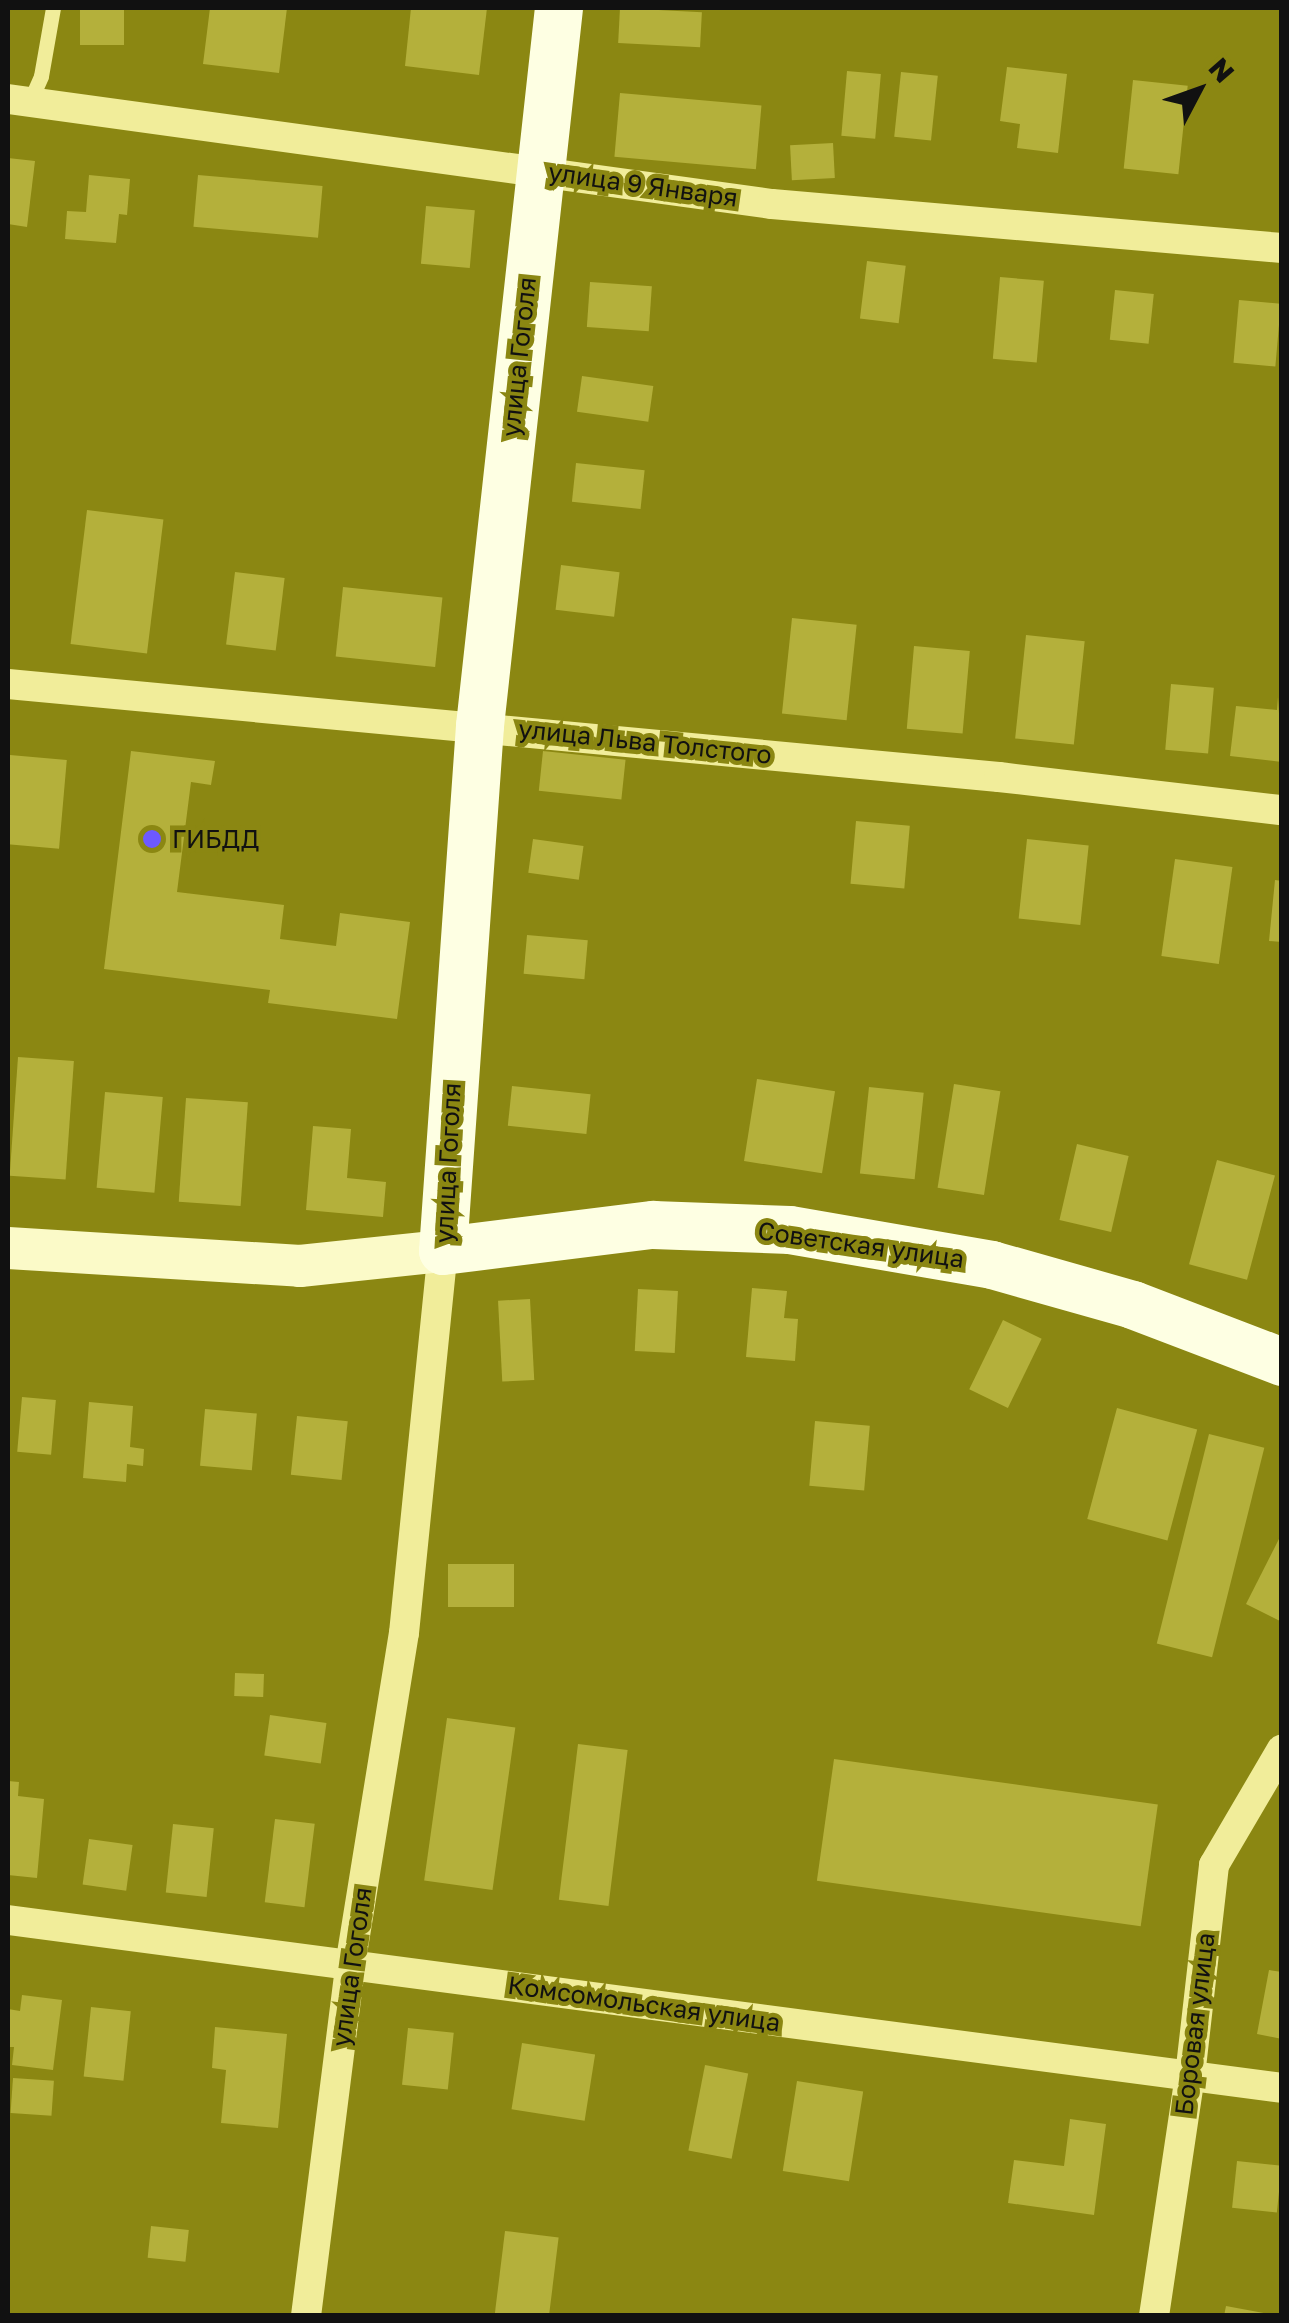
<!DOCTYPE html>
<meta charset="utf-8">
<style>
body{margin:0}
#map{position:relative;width:1289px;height:2323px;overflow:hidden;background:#8b8712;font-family:"Golos Text",sans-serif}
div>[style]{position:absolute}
.building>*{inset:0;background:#b4b03b;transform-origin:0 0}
.lane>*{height:15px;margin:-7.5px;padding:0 7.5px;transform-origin:7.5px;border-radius:7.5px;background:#f1ed9a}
.street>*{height:30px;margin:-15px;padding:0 15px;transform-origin:15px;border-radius:15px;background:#f1ed9a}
.secondary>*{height:42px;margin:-21px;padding:0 21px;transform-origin:21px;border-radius:21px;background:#fbfac8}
.primary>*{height:48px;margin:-24px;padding:0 24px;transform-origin:24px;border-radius:24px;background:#feffe3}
.dots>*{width:28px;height:28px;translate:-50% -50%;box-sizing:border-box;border:5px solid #8b8712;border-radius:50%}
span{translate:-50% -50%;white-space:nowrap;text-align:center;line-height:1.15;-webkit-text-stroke:9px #8b8712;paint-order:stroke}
.street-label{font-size:25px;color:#111}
.poi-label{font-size:25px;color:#111}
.left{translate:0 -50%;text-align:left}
.frame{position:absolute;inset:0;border:10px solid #111;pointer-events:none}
.north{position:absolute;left:1149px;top:40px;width:100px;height:100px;-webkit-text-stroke:8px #8b8712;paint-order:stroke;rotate:49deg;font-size:28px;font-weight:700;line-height:40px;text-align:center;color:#111}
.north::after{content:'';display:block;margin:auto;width:35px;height:45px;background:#111;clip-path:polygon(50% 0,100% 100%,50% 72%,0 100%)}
</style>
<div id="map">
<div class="building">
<div style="left:80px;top:8px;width:44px;height:37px"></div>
<div style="clip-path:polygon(210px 8px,287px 8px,279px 73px,203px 64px)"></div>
<div style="clip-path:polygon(411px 8px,487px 8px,479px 75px,405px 66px)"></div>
<div style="left:620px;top:8px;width:82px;height:35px;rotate:3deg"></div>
<div style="clip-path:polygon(1007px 67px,1067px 74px,1058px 153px,1017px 148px,1020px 124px,1000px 121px)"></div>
<div style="left:847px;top:71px;width:34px;height:65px;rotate:5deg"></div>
<div style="left:901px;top:72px;width:37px;height:65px;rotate:6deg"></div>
<div style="left:1133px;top:80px;width:55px;height:89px;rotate:6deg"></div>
<div style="left:620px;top:93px;width:142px;height:64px;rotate:5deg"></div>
<div style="left:833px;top:143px;width:35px;height:43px;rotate:87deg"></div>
<div style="clip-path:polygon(8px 158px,35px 161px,27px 227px,8px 224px)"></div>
<div style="clip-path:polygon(89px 175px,130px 179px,127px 215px,119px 214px,116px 243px,65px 239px,67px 211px,86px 212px)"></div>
<div style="left:198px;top:175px;width:125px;height:52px;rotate:5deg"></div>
<div style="left:426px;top:206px;width:49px;height:58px;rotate:5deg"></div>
<div style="left:867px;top:261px;width:39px;height:58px;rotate:7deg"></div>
<div style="left:1000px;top:277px;width:44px;height:82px;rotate:5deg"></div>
<div style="left:590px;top:282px;width:62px;height:45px;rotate:4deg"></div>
<div style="left:1115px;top:290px;width:39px;height:50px;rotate:6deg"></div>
<div style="left:1239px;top:300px;width:42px;height:63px;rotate:5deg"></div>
<div style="left:582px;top:376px;width:72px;height:36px;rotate:8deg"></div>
<div style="left:576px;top:463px;width:69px;height:39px;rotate:6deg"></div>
<div style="left:87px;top:510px;width:77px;height:135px;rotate:7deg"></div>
<div style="left:561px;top:565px;width:59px;height:45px;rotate:7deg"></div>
<div style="left:235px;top:572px;width:50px;height:73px;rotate:7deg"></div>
<div style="left:343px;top:587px;width:100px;height:70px;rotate:6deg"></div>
<div style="left:792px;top:618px;width:65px;height:96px;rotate:6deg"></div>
<div style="left:1026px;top:635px;width:59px;height:104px;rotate:6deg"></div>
<div style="left:914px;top:646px;width:56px;height:83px;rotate:5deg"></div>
<div style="left:1171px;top:684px;width:43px;height:66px;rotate:5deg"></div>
<div style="clip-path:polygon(1278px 697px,1282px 762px,1230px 756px,1236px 706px,1277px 710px)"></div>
<div style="clip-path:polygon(131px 751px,215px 761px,211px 785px,191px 782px,177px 892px,284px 905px,280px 939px,336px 946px,340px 913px,410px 922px,397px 1019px,268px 1003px,270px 990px,104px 969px)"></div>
<div style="left:543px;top:751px;width:83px;height:40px;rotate:6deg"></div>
<div style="left:10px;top:755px;width:57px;height:89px;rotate:5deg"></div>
<div style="left:856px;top:821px;width:54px;height:63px;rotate:5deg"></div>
<div style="left:533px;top:839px;width:51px;height:34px;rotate:8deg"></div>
<div style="left:1027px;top:839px;width:62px;height:80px;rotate:6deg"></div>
<div style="left:1175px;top:859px;width:58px;height:98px;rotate:8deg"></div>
<div style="clip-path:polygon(1275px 880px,1282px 881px,1282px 942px,1269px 941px)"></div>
<div style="left:527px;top:935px;width:61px;height:39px;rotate:5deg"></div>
<div style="left:18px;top:1057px;width:56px;height:119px;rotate:4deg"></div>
<div style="left:757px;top:1079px;width:79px;height:83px;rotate:9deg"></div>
<div style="left:954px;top:1084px;width:47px;height:105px;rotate:9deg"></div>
<div style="left:512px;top:1086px;width:79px;height:40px;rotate:6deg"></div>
<div style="left:869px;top:1087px;width:55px;height:87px;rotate:6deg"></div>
<div style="left:105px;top:1092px;width:58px;height:96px;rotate:5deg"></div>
<div style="left:186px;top:1098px;width:62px;height:104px;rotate:4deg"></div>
<div style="clip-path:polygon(313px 1126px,351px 1129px,347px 1178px,386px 1182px,383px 1217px,306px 1210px)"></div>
<div style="left:1077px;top:1144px;width:53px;height:78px;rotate:13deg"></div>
<div style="left:1217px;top:1160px;width:60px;height:108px;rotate:15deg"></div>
<div style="clip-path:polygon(752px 1288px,787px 1291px,784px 1318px,798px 1319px,795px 1361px,746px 1357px)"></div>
<div style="left:638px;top:1289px;width:40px;height:62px;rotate:3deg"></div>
<div style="left:530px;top:1299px;width:81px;height:32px;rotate:87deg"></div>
<div style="left:1003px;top:1320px;width:43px;height:77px;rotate:26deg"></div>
<div style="left:22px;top:1397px;width:34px;height:55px;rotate:5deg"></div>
<div style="clip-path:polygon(89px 1402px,133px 1406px,130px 1447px,144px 1449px,143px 1466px,127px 1464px,126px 1482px,83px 1478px)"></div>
<div style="left:1117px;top:1408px;width:83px;height:115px;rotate:15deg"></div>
<div style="left:205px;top:1409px;width:52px;height:57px;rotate:5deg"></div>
<div style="left:297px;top:1416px;width:51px;height:59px;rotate:6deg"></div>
<div style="left:815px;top:1421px;width:55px;height:65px;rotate:5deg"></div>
<div style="left:1209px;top:1434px;width:57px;height:216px;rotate:14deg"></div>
<div style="clip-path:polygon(1282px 1533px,1282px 1622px,1246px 1604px)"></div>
<div style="left:514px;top:1564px;width:43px;height:66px;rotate:90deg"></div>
<div style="left:235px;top:1673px;width:29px;height:23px;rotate:2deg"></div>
<div style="left:270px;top:1715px;width:57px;height:41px;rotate:8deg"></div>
<div style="left:447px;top:1718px;width:69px;height:164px;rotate:8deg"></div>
<div style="left:578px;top:1744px;width:50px;height:157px;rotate:7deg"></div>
<div style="left:834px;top:1759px;width:327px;height:123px;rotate:8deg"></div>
<div style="clip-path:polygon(8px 1781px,19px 1782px,18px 1796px,44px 1799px,37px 1878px,8px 1875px)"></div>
<div style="left:275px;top:1819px;width:40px;height:84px;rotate:7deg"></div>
<div style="left:173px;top:1824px;width:41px;height:69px;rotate:6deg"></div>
<div style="left:89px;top:1839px;width:44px;height:46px;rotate:8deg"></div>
<div style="clip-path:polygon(1269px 1970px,1282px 1972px,1282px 2039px,1257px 2034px)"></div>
<div style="clip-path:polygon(22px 1995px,62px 2000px,53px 2070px,12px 2065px,14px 2047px,8px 2047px,8px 2009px,20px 2011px)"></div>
<div style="left:91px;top:2007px;width:40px;height:70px;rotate:6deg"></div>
<div style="clip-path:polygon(215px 2027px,287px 2034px,278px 2128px,221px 2123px,226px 2070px,212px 2068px)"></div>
<div style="left:408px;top:2028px;width:46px;height:57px;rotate:6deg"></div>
<div style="left:522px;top:2043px;width:74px;height:67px;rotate:9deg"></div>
<div style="left:705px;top:2065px;width:44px;height:87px;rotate:11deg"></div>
<div style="left:13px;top:2078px;width:41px;height:35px;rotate:4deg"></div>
<div style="left:797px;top:2081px;width:67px;height:91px;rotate:9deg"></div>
<div style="clip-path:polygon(1070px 2119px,1106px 2124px,1094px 2215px,1008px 2203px,1014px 2160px,1064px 2166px)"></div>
<div style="left:1237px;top:2161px;width:45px;height:47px;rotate:6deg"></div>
<div style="left:151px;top:2226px;width:38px;height:32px;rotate:6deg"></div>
<div style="left:505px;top:2231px;width:54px;height:86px;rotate:7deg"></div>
<div style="clip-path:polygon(1226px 2306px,1269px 2314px,1269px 2316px,1224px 2316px)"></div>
</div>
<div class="lane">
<div style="left:30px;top:101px;width:27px;rotate:-66deg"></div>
<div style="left:41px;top:76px;width:69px;rotate:-80deg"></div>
</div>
<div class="street">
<div style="left:8px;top:99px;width:771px;rotate:7.83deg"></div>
<div style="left:772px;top:204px;width:512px;rotate:4.93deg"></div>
<div style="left:8px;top:684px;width:995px;rotate:5.36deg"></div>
<div style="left:999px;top:777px;width:285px;rotate:6.7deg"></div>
<div style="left:8px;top:1920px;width:1285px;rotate:7.51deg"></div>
<div style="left:306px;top:2316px;width:353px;rotate:-82.8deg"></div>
<div style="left:350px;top:1966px;width:337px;rotate:-80.8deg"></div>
<div style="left:404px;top:1633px;width:384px;rotate:-84.2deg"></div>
<div style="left:1154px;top:2316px;width:243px;rotate:-81.5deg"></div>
<div style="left:1190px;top:2076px;width:212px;rotate:-83.5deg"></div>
<div style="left:1214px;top:1865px;width:134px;rotate:-59.6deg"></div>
</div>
<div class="secondary">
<div style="left:8px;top:1248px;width:293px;rotate:3.5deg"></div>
<div style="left:300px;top:1266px;width:144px;rotate:-6deg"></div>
</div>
<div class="primary">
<div style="left:559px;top:8px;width:722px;rotate:96.28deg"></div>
<div style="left:480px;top:726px;width:526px;rotate:94.03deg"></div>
<div style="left:443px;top:1251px;width:212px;rotate:-7.1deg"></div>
<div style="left:653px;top:1225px;width:137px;rotate:2.1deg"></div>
<div style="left:790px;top:1230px;width:205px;rotate:9.8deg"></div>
<div style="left:992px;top:1265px;width:147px;rotate:15.8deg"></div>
<div style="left:1133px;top:1305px;width:160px;rotate:20.9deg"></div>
</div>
<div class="dots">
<div style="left:152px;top:839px;background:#6d59ff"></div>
</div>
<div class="street-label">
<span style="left:643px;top:185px;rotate:8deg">улица 9 Января</span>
<span style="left:519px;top:357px;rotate:-84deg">улица Гоголя</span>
<span style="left:645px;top:742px;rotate:6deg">улица Льва Толстого</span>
<span style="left:448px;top:1163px;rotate:-87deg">улица Гоголя</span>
<span style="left:861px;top:1245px;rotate:8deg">Советская улица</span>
<span style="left:352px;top:1967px;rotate:-82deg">улица Гоголя</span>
<span style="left:644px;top:2004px;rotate:8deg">Комсомольская улица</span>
<span style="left:1195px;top:2024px;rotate:-83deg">Боровая улица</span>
</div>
<div class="poi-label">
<span class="left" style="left:172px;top:839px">ГИБДД</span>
</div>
<div class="frame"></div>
<div class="north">N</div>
</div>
